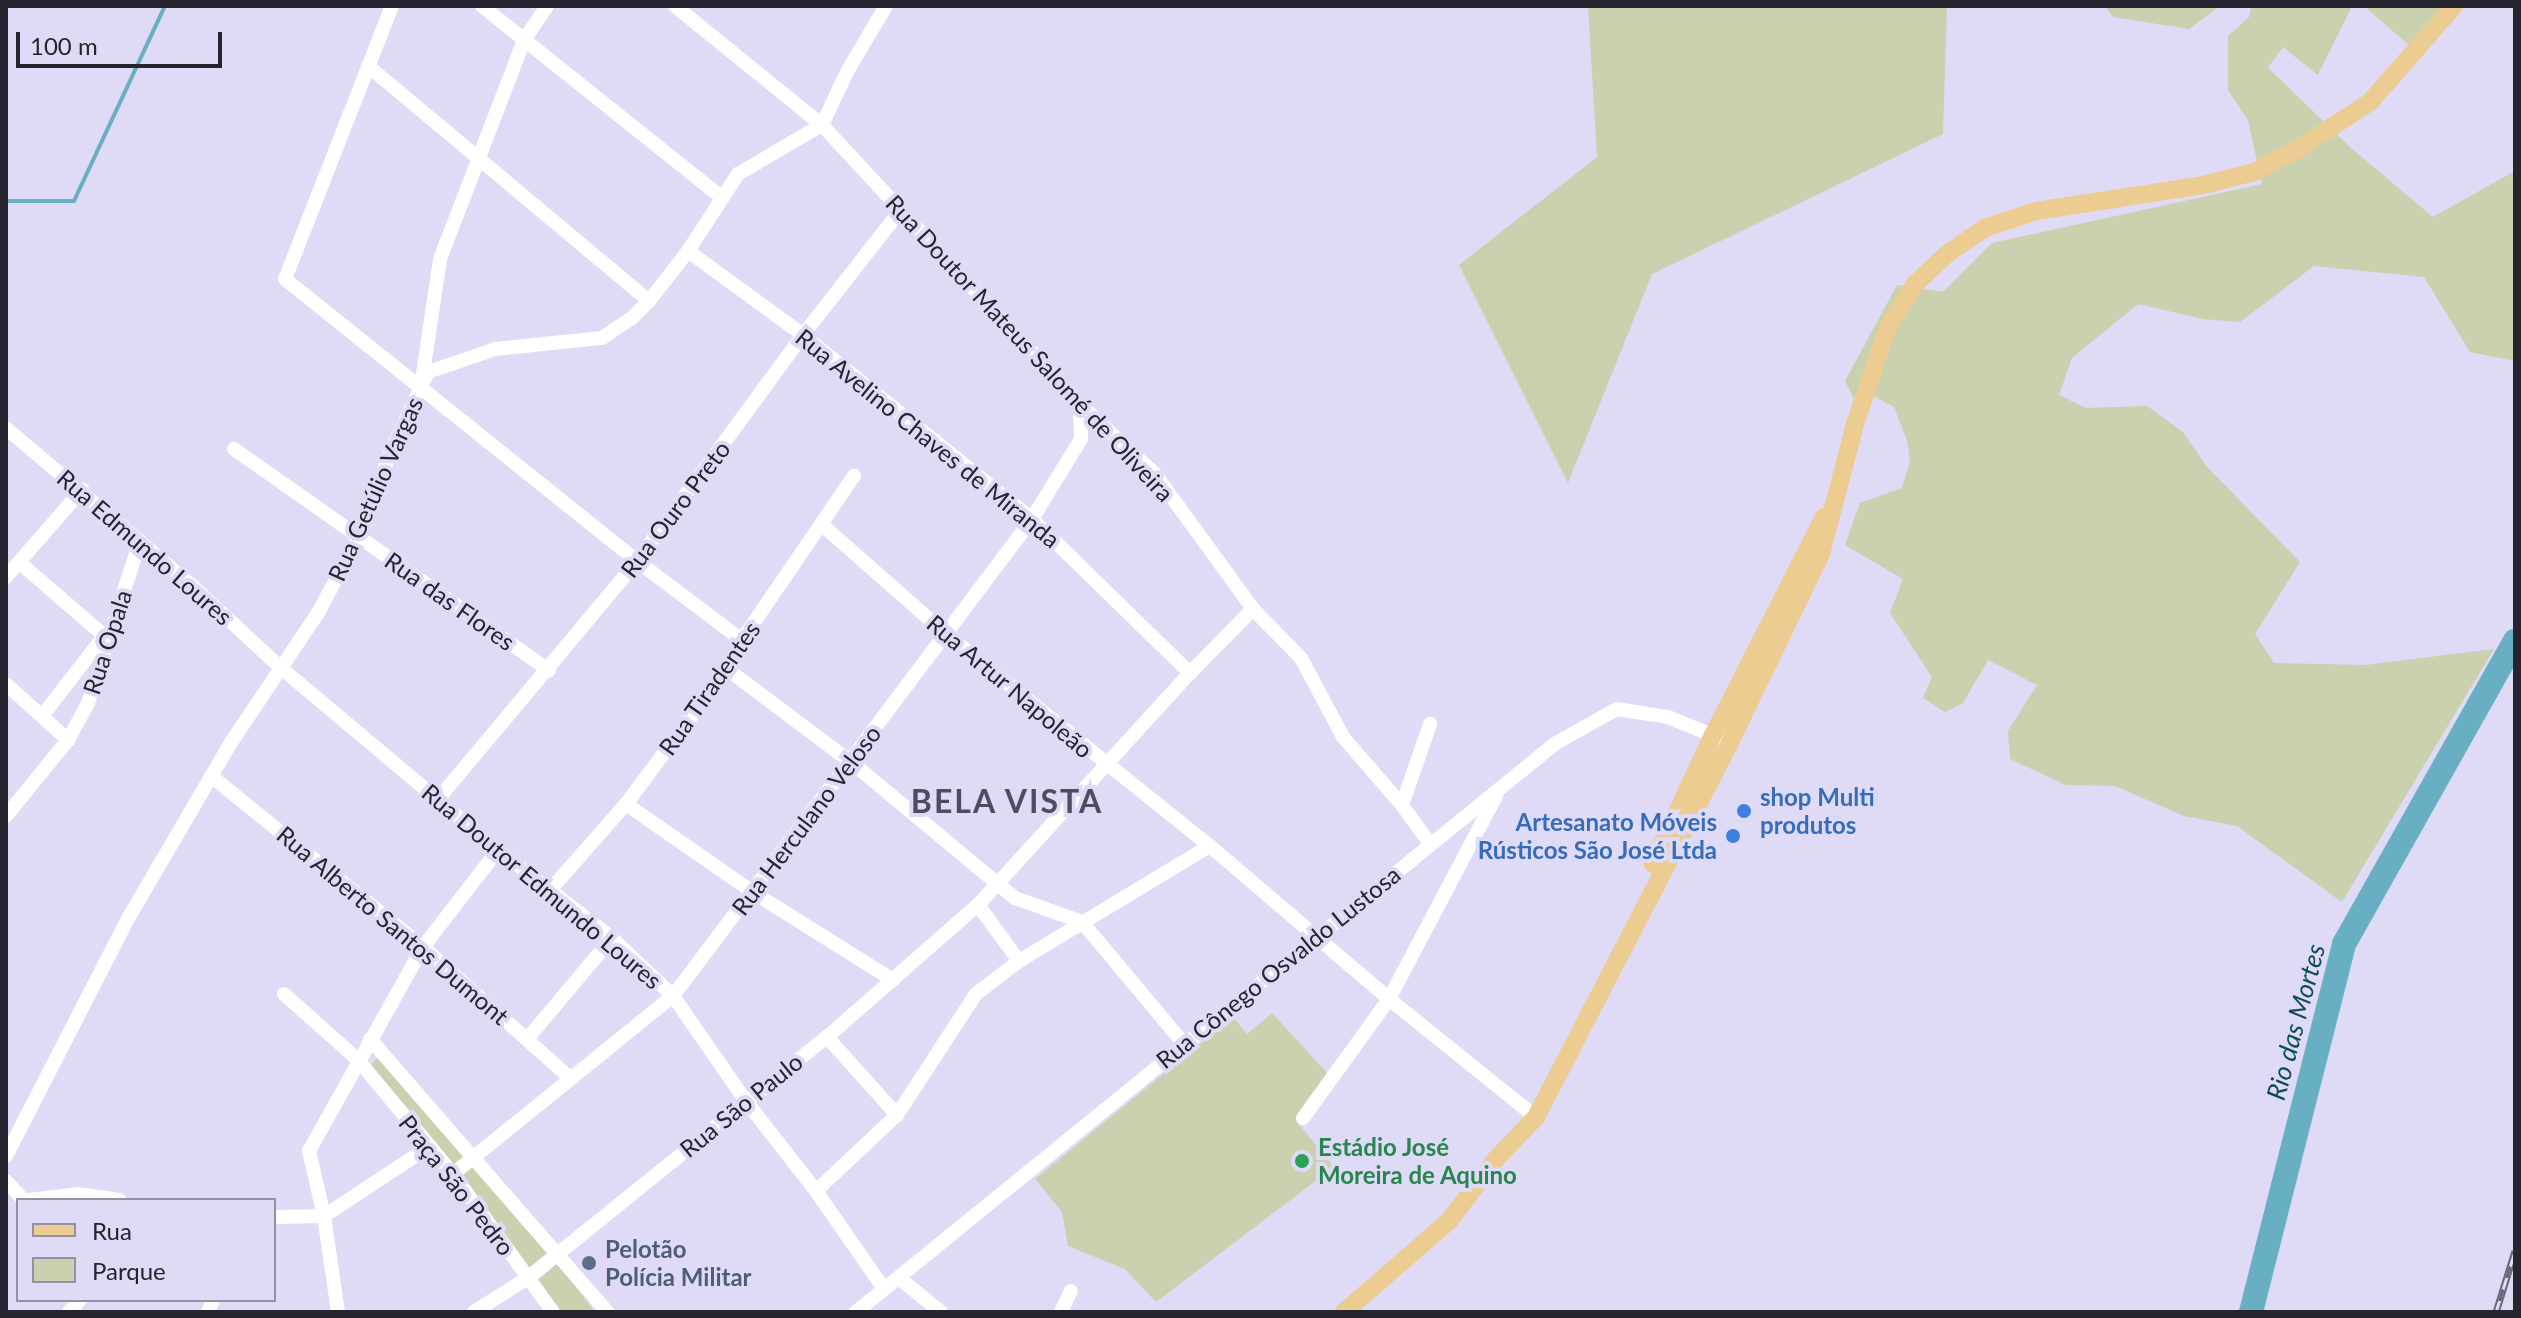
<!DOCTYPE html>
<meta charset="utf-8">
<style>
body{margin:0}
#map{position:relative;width:2521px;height:1318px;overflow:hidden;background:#dfdaf5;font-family:Lato,sans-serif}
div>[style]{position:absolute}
.green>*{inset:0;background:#c9d1ae}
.stream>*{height:4px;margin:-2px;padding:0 2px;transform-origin:2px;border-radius:2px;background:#68afc4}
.river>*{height:24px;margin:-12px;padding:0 12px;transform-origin:12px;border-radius:12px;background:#68afc4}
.minor>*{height:14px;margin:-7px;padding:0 7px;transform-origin:7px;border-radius:7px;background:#fff}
.major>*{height:18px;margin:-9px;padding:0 9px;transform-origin:9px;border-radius:9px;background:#eccc90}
.rail>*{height:7px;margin-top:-3.5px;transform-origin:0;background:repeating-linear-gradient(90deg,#dfdaf5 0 12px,#686575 0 24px);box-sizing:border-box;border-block:2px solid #686575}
.dots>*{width:22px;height:22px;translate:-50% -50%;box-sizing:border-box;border:4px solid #dfdaf5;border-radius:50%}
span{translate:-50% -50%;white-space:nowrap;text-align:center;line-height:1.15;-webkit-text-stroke:8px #dfdaf5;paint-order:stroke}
.street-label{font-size:24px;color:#26242e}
.shop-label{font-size:24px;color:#366cbe;font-weight:700}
.left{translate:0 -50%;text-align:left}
.right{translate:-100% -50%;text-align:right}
.leisure-label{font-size:24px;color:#27864d;font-weight:700}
.service-label{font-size:24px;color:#4e5e75;font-weight:700}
.water-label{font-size:26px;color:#0b4b5a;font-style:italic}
.district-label{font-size:32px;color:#504b61;font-weight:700;letter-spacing:2px}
.frame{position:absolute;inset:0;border:8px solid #26242e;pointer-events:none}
.legend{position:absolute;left:16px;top:1198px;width:260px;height:104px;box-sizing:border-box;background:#dfdaf5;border:2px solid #9591a5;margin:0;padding:10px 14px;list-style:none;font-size:24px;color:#26242e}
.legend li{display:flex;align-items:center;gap:16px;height:40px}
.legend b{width:40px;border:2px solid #9591a5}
.scale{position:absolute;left:16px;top:32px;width:206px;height:36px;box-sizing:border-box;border:4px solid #26242e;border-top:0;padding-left:10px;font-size:24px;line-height:28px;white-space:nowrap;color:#26242e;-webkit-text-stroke:6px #dfdaf5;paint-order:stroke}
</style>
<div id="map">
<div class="green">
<div style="clip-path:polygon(1588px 6px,1947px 6px,1943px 134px,1652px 274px,1568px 483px,1459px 265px,1597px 157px)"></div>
<div style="clip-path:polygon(2105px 6px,2220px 6px,2189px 29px,2113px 17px)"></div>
<div style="clip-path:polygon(2251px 6px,2352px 6px,2318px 75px,2283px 47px,2268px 68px,2351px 148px,2433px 217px,2515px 171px,2515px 361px,2470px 352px,2424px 277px,2314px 266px,2240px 322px,2203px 319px,2138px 304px,2072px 358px,2059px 395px,2085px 408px,2147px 406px,2183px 432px,2207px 467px,2300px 562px,2255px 634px,2274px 663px,2366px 665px,2494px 649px,2342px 902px,2237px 826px,2184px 816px,2115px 786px,2066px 785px,2010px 759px,2008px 731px,2037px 685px,1988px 660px,1963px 703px,1945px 712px,1923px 698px,1932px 677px,1890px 613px,1903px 579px,1845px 545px,1860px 503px,1902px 488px,1910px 461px,1907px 440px,1894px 407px,1862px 390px,1858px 407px,1845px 381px,1897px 285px,1943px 292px,1992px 243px,2262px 184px,2248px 120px,2228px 90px,2228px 36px,2249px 17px)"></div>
<div style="clip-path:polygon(2364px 6px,2443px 6px,2410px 46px)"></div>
<div style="clip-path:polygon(1272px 1013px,1327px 1073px,1296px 1121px,1334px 1167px,1156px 1302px,1125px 1269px,1068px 1246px,1062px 1212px,1035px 1179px,1233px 1017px,1247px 1034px)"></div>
<div style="clip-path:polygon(380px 1056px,468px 1156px,452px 1168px,368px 1067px)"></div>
<div style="clip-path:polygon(476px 1164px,548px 1252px,528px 1268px,459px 1178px)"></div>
<div style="clip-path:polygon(558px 1263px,595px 1312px,561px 1312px,538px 1280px)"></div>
</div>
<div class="stream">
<div style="left:6px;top:201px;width:68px"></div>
<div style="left:74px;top:201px;width:215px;rotate:-65deg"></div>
</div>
<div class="river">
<div style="left:2251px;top:1312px;width:380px;rotate:-75.8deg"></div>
<div style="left:2344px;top:944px;width:348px;rotate:-60.6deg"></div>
</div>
<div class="minor">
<div style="left:392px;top:6px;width:293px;rotate:111.4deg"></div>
<div style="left:285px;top:279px;width:451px;rotate:38.7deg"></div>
<div style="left:637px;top:561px;width:131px;rotate:37deg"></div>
<div style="left:482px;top:6px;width:306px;rotate:38.6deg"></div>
<div style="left:675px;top:6px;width:189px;rotate:39deg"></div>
<div style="left:822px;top:125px;width:380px;rotate:47.2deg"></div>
<div style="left:1080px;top:404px;width:103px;rotate:43deg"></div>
<div style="left:1155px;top:474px;width:167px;rotate:54deg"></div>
<div style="left:1253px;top:609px;width:69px;rotate:45.6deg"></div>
<div style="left:1301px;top:658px;width:89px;rotate:62deg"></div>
<div style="left:1343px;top:737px;width:90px;rotate:49.1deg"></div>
<div style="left:1402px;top:805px;width:48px;rotate:54.3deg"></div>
<div style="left:368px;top:66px;width:366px;rotate:39.9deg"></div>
<div style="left:822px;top:125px;width:61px;rotate:-64.7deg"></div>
<div style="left:848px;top:70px;width:74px;rotate:-59.3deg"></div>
<div style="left:688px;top:251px;width:142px;rotate:36.1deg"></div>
<div style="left:803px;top:335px;width:294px;rotate:38.8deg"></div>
<div style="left:1032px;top:519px;width:221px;rotate:44.3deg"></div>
<div style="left:422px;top:380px;width:122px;rotate:-81.5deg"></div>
<div style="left:440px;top:259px;width:235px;rotate:-69deg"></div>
<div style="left:524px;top:40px;width:41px;rotate:-55.9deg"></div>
<div style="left:6px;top:428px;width:240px;rotate:40.3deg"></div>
<div style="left:189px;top:583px;width:125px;rotate:42.7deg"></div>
<div style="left:281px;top:668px;width:283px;rotate:40deg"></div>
<div style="left:498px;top:850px;width:144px;rotate:37.7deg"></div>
<div style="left:612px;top:938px;width:84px;rotate:43.6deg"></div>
<div style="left:673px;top:996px;width:126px;rotate:55.3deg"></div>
<div style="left:745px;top:1100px;width:115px;rotate:52deg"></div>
<div style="left:816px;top:1191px;width:119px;rotate:55.2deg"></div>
<div style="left:234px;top:449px;width:385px;rotate:35.1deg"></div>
<div style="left:821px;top:524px;width:167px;rotate:41.3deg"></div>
<div style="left:946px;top:634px;width:339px;rotate:38.8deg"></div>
<div style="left:1210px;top:846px;width:235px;rotate:40.5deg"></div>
<div style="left:1389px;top:999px;width:189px;rotate:38.8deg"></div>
<div style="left:19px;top:562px;width:119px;rotate:40.9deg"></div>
<div style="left:6px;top:577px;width:116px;rotate:-48.9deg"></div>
<div style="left:727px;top:669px;width:155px;rotate:36.9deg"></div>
<div style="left:851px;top:762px;width:213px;rotate:39.7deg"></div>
<div style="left:1015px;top:898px;width:71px;rotate:19.7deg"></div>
<div style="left:1082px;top:922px;width:158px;rotate:50.1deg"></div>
<div style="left:6px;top:684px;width:84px;rotate:42.1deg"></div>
<div style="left:42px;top:716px;width:101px;rotate:-52.2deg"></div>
<div style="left:211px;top:776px;width:272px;rotate:38.9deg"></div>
<div style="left:423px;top:947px;width:198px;rotate:41.7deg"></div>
<div style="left:439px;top:798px;width:309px;rotate:-50.1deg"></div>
<div style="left:637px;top:561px;width:280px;rotate:-53.7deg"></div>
<div style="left:803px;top:335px;width:157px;rotate:-52deg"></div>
<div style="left:626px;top:804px;width:152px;rotate:34.8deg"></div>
<div style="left:751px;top:891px;width:168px;rotate:32.1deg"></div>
<div style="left:1402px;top:805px;width:86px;rotate:-70.9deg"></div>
<div style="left:6px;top:816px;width:98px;rotate:-50.8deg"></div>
<div style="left:68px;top:740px;width:42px;rotate:-61.6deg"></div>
<div style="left:88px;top:703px;width:170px;rotate:-72.2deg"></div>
<div style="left:551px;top:889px;width:113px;rotate:-48.6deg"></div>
<div style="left:626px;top:804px;width:169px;rotate:-53.2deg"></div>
<div style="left:727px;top:669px;width:33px;rotate:-63deg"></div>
<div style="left:742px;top:640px;width:199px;rotate:-55.7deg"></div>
<div style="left:978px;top:905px;width:69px;rotate:53.8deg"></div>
<div style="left:284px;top:994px;width:99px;rotate:41.7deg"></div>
<div style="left:358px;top:1060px;width:148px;rotate:50.2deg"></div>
<div style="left:453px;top:1174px;width:170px;rotate:54.1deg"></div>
<div style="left:827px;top:1037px;width:105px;rotate:48.1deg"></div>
<div style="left:528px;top:1038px;width:131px;rotate:-50deg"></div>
<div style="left:370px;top:1039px;width:362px;rotate:49deg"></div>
<div style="left:1303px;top:1118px;width:147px;rotate:-54.1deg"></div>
<div style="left:1389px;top:999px;width:229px;rotate:-62.2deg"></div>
<div style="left:6px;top:1156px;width:269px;rotate:-62.8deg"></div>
<div style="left:129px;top:917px;width:204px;rotate:-59.7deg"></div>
<div style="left:232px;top:741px;width:154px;rotate:-56.1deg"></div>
<div style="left:318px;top:613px;width:85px;rotate:-61.9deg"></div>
<div style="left:358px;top:538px;width:93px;rotate:-69.2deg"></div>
<div style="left:391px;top:451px;width:87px;rotate:-64.9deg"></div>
<div style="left:428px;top:372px;width:71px;rotate:-18.9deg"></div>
<div style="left:495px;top:349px;width:108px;rotate:-5.9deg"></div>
<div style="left:602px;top:338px;width:36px;rotate:-34deg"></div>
<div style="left:632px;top:318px;width:24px;rotate:-45deg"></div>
<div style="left:649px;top:301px;width:63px;rotate:-52deg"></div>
<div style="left:688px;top:251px;width:92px;rotate:-57deg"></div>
<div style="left:738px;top:174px;width:97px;rotate:-30.3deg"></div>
<div style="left:453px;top:1174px;width:283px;rotate:-39deg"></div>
<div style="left:673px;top:996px;width:597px;rotate:-53.03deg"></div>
<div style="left:1032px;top:519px;width:94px;rotate:-58.5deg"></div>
<div style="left:1081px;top:439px;width:35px;rotate:-92deg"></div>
<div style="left:6px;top:1181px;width:26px;rotate:47deg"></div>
<div style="left:816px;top:1191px;width:111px;rotate:-43.2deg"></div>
<div style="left:897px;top:1115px;width:145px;rotate:-56.9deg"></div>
<div style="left:976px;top:994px;width:54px;rotate:-37.5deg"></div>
<div style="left:1019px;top:961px;width:223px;rotate:-31.1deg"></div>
<div style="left:28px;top:1200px;width:50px;rotate:-6.8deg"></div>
<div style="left:78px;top:1194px;width:42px;rotate:8.1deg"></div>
<div style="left:274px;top:1217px;width:50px;rotate:-1.1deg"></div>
<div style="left:324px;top:1216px;width:127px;rotate:-33.4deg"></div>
<div style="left:899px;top:1278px;width:54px;rotate:39deg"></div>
<div style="left:69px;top:1312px;width:16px;rotate:-47deg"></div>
<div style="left:208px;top:1312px;width:13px;rotate:-67deg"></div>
<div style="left:338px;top:1312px;width:97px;rotate:-98.3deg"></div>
<div style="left:324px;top:1216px;width:67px;rotate:-103deg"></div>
<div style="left:309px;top:1151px;width:234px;rotate:-60.8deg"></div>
<div style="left:423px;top:947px;width:123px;rotate:-52.3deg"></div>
<div style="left:474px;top:1312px;width:64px;rotate:-32.2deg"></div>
<div style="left:528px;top:1278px;width:384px;rotate:-38.9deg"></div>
<div style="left:827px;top:1037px;width:201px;rotate:-41.2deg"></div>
<div style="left:978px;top:905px;width:314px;rotate:-47.6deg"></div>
<div style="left:1190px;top:673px;width:90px;rotate:-45.5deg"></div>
<div style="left:856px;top:1312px;width:902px;rotate:-39.11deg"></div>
<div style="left:1556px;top:743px;width:70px;rotate:-29.1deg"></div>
<div style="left:1617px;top:709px;width:52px;rotate:8.9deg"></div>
<div style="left:1668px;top:717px;width:58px;rotate:22.2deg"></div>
<div style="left:1061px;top:1312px;width:23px;rotate:-65deg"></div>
</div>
<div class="major">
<div style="left:1653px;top:864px;width:142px;rotate:-65.1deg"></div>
<div style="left:1713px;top:735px;width:245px;rotate:-63deg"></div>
<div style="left:1344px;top:1312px;width:139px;rotate:-40.9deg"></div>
<div style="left:1449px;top:1221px;width:78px;rotate:-52.8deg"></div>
<div style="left:1496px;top:1159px;width:58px;rotate:-46.4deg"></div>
<div style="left:1536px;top:1117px;width:422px;rotate:-62.6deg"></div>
<div style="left:1730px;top:742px;width:209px;rotate:-64.2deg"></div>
<div style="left:1821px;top:554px;width:134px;rotate:-75.3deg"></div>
<div style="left:1855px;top:424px;width:102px;rotate:-71.2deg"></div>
<div style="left:1888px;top:327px;width:51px;rotate:-57.9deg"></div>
<div style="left:1915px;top:284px;width:44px;rotate:-43.2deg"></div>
<div style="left:1947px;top:254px;width:46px;rotate:-34.4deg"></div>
<div style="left:1985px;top:228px;width:54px;rotate:-18.4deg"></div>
<div style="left:2036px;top:211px;width:169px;rotate:-8.8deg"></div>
<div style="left:2203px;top:185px;width:53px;rotate:-14.3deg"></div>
<div style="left:2254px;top:172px;width:50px;rotate:-27.6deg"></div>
<div style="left:2298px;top:149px;width:86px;rotate:-33.1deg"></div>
<div style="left:2370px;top:102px;width:128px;rotate:-48.8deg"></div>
</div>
<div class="rail">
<div style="left:2496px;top:1312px;width:64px;rotate:-72.7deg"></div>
</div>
<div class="dots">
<div style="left:1744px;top:811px;background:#3f7fe0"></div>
<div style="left:1733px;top:836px;background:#3f7fe0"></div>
<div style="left:1302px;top:1161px;background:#2e9e5b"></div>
<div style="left:589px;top:1263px;background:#5c6f8a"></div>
</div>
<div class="street-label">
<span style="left:1030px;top:348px;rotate:47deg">Rua Doutor Mateus Salomé de Oliveira</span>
<span style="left:928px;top:438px;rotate:39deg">Rua Avelino Chaves de Miranda</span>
<span style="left:375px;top:489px;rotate:-66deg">Rua Getúlio Vargas</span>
<span style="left:675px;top:509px;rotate:-53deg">Rua Ouro Preto</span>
<span style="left:145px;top:547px;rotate:41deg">Rua Edmundo Loures</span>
<span style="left:450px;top:601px;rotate:35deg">Rua das Flores</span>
<span style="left:107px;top:642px;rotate:-72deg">Rua Opala</span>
<span style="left:1010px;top:686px;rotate:40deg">Rua Artur Napoleão</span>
<span style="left:709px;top:688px;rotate:-55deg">Rua Tiradentes</span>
<span style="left:806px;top:820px;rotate:-53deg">Rua Herculano Veloso</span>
<span style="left:542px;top:886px;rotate:40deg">Rua Doutor Edmundo Loures</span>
<span style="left:393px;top:925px;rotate:40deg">Rua Alberto Santos Dumont</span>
<span style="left:1278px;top:967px;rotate:-39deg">Rua Cônego Osvaldo Lustosa</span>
<span style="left:741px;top:1105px;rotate:-39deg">Rua São Paulo</span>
<span style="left:457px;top:1185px;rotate:52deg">Praça São Pedro</span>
</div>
<div class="shop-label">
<span class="left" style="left:1760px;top:811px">shop Multi<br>produtos</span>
<span class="right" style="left:1717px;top:836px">Artesanato Móveis<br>Rústicos São José Ltda</span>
</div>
<div class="leisure-label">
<span class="left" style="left:1318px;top:1161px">Estádio José<br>Moreira de Aquino</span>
</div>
<div class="service-label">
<span class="left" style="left:605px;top:1263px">Pelotão<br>Polícia Militar</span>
</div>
<div class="water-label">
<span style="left:2296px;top:1022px;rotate:-75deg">Rio das Mortes</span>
</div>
<div class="district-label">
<span style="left:1007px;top:801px">BELA VISTA</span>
</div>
<div class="frame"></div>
<ul class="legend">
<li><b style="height:10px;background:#eccc90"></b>Rua</li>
<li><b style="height:22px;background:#c9d1ae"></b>Parque</li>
</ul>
<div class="scale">100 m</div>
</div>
